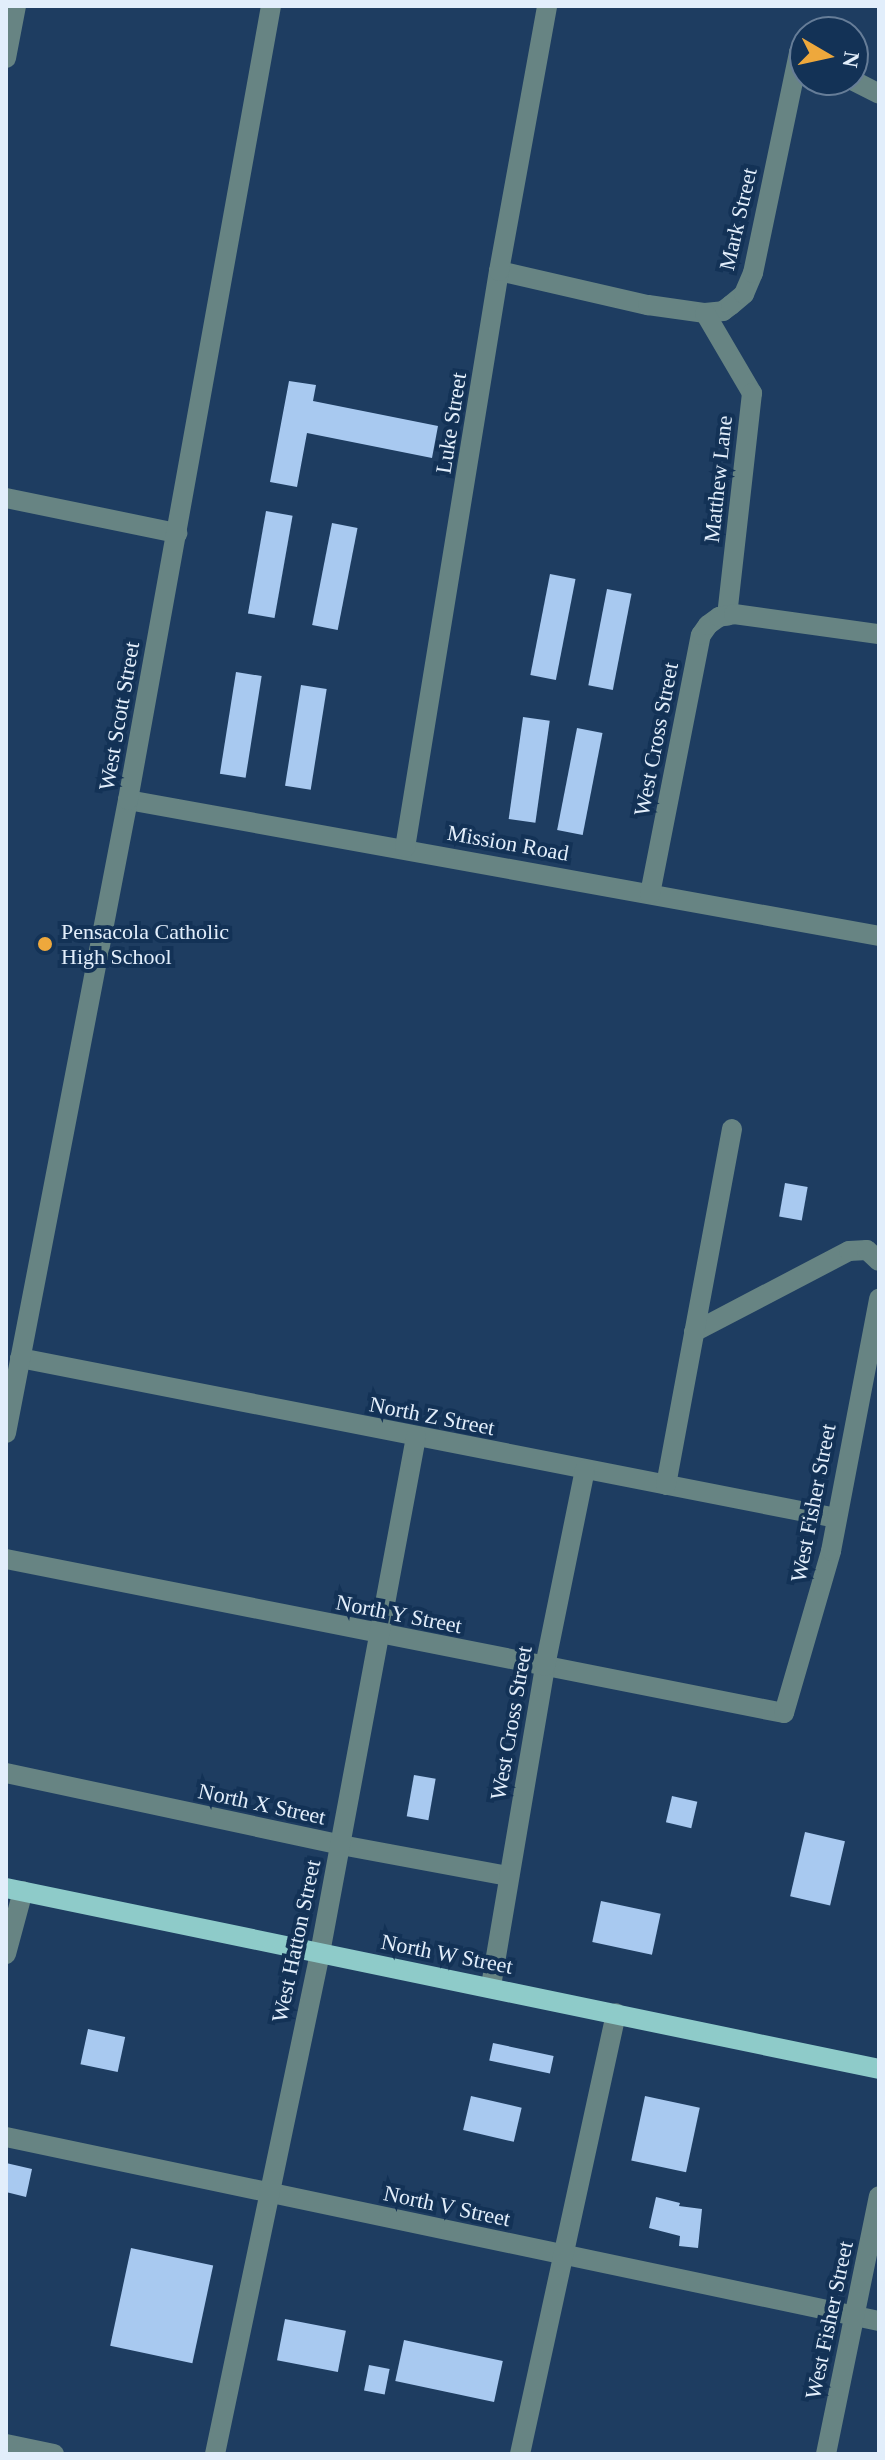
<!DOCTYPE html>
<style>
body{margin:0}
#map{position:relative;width:885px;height:2460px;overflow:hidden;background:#1e3d61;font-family:Georgia,serif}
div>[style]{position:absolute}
.building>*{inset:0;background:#a8c9f0;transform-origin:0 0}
.minor>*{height:20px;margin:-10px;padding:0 10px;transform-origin:10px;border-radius:10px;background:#678483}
.major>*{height:20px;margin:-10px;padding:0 10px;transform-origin:10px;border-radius:10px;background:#8ecbc9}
.dots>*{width:22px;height:22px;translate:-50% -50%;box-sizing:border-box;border:4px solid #133256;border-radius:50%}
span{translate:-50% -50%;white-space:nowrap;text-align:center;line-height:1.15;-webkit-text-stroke:8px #133256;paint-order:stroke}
.street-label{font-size:22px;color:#e2eefb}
.poi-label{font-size:22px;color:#e2eefb}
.left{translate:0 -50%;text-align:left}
.frame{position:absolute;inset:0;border:8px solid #e2eefb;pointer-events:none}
.north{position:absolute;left:789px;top:16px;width:80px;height:80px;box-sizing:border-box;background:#133256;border:2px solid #667d98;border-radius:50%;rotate:99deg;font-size:22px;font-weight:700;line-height:32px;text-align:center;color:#e2eefb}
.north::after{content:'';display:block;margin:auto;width:28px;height:36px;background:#eea83c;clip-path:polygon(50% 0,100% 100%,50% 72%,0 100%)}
</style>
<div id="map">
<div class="building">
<div style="clip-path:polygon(289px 381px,316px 385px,313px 401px,438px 426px,432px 458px,307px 433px,297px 487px,270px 482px)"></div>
<div style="left:266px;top:511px;width:27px;height:104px;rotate:10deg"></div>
<div style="left:332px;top:523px;width:26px;height:104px;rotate:11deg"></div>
<div style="left:550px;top:574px;width:26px;height:103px;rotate:11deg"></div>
<div style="left:607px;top:589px;width:25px;height:98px;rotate:11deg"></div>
<div style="left:236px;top:672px;width:26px;height:103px;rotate:9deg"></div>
<div style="left:301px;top:685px;width:26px;height:102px;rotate:9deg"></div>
<div style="left:523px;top:717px;width:27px;height:103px;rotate:8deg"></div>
<div style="left:577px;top:728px;width:26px;height:104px;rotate:11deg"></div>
<div style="left:785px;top:1183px;width:23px;height:34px;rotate:10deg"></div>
<div style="left:414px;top:1775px;width:22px;height:42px;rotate:10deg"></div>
<div style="left:672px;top:1796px;width:26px;height:27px;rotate:13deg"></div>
<div style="left:805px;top:1832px;width:41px;height:66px;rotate:13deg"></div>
<div style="left:601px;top:1901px;width:61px;height:42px;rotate:12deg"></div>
<div style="left:88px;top:2029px;width:38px;height:36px;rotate:12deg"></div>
<div style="left:493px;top:2043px;width:62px;height:18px;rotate:12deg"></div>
<div style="left:471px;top:2096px;width:52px;height:35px;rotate:13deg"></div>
<div style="left:645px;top:2096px;width:56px;height:66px;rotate:12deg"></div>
<div style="clip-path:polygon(6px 2163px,32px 2169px,26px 2197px,6px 2192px)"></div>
<div style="clip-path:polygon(656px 2197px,680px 2203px,679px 2206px,702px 2209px,698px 2248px,679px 2246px,680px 2236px,649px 2228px)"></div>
<div style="left:131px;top:2248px;width:84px;height:100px;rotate:12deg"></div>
<div style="left:285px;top:2319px;width:62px;height:42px;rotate:11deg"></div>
<div style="left:404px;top:2340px;width:101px;height:42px;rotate:12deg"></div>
<div style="left:369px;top:2365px;width:21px;height:26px;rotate:11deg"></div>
</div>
<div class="minor">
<div style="left:6px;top:58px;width:53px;rotate:-79.1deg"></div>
<div style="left:852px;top:80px;width:30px;rotate:27deg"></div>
<div style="left:499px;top:271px;width:153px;rotate:12.9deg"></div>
<div style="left:648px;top:305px;width:58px;rotate:8deg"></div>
<div style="left:705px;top:313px;width:18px;rotate:-6deg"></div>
<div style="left:723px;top:311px;width:10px;rotate:-37deg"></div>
<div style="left:731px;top:305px;width:17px;rotate:-40deg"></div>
<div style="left:744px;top:294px;width:23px;rotate:-67deg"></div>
<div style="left:753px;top:273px;width:226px;rotate:-78.2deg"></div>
<div style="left:799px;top:52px;width:7px;rotate:27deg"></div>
<div style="left:705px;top:313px;width:93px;rotate:59.6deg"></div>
<div style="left:752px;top:393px;width:224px;rotate:96.4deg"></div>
<div style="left:6px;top:498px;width:175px;rotate:11.6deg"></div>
<div style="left:128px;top:800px;width:763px;rotate:10.26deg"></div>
<div style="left:405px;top:848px;width:585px;rotate:-80.75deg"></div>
<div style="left:499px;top:271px;width:269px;rotate:-79.7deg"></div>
<div style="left:650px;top:894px;width:264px;rotate:-78.9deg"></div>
<div style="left:701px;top:635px;width:12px;rotate:-55deg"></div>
<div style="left:708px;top:625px;width:14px;rotate:-36deg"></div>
<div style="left:719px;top:617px;width:15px;rotate:-11deg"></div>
<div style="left:734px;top:614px;width:146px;rotate:7.9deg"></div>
<div style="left:694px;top:1332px;width:175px;rotate:-27.6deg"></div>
<div style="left:849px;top:1251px;width:18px;rotate:-3deg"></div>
<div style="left:867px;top:1250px;width:16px;rotate:43deg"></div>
<div style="left:20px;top:1358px;width:832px;rotate:11.09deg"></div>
<div style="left:6px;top:1433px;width:645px;rotate:-79.09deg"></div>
<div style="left:128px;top:800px;width:807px;rotate:-79.79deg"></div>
<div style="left:666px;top:1485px;width:362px;rotate:-79.5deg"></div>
<div style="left:6px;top:1559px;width:793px;rotate:11.2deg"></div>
<div style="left:784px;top:1713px;width:169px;rotate:-73.8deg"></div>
<div style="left:831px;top:1551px;width:257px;rotate:-79.2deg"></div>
<div style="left:6px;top:1773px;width:343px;rotate:12.1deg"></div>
<div style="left:341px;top:1845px;width:171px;rotate:10.5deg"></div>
<div style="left:6px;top:1954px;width:65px;rotate:-74.9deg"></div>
<div style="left:491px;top:1986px;width:325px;rotate:-80.4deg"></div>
<div style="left:545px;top:1666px;width:200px;rotate:-78.5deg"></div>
<div style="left:6px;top:2137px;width:892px;rotate:11.9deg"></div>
<div style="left:6px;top:2444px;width:49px;rotate:11.8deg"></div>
<div style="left:215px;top:2454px;width:512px;rotate:-78.16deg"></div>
<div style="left:320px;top:1953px;width:525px;rotate:-79.46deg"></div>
<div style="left:520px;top:2454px;width:451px;rotate:-77.7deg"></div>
<div style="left:826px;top:2454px;width:263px;rotate:-78.4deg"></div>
</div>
<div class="major">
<div style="left:6px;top:1888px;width:892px;rotate:11.71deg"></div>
</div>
<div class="dots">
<div style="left:45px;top:944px;background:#eea83c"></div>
</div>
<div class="street-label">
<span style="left:738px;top:219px;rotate:-77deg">Mark Street</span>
<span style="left:451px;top:423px;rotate:-81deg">Luke Street</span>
<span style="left:718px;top:479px;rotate:-84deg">Matthew Lane</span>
<span style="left:119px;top:716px;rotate:-80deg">West Scott Street</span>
<span style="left:656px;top:739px;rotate:-79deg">West Cross Street</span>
<span style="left:508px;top:843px;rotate:10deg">Mission Road</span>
<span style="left:432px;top:1416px;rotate:11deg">North Z Street</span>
<span style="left:813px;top:1503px;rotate:-79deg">West Fisher Street</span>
<span style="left:399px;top:1614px;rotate:11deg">North Y Street</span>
<span style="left:511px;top:1723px;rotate:-80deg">West Cross Street</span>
<span style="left:262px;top:1804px;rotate:12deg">North X Street</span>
<span style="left:296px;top:1941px;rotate:-78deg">West Hatton Street</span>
<span style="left:447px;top:1954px;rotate:11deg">North W Street</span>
<span style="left:447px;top:2206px;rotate:12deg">North V Street</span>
<span style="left:829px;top:2320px;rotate:-78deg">West Fisher Street</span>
</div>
<div class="poi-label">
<span class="left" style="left:61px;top:944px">Pensacola Catholic<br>High School</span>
</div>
<div class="frame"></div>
<div class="north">N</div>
</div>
